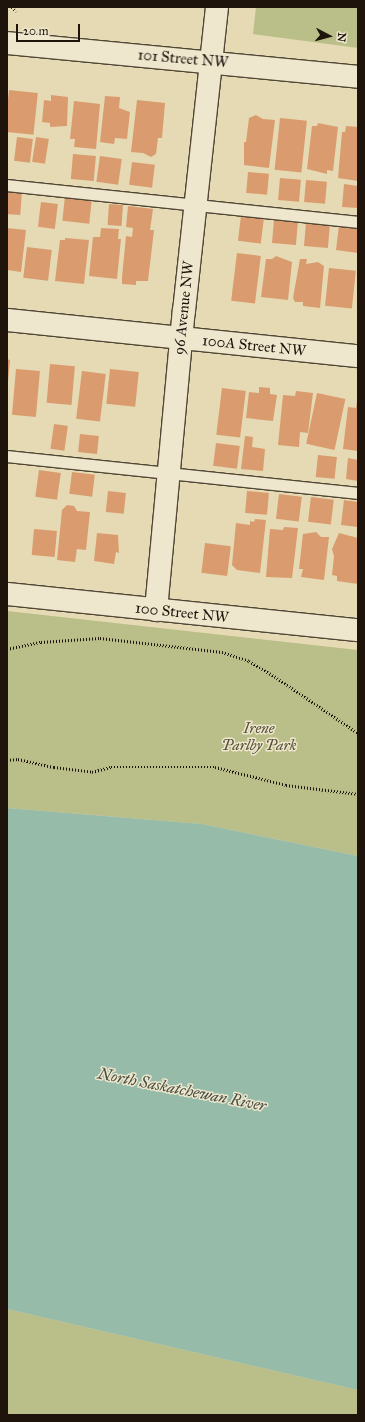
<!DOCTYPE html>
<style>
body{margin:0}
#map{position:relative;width:365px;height:1422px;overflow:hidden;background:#e5dab4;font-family:"IM FELL Great Primer",serif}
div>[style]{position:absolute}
.green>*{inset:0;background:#babe89}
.water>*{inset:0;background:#96bba9}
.building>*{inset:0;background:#da9c6e;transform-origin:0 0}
.path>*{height:2.5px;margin-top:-1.25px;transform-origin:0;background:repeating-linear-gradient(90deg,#1e140b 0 1px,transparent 0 3px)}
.roads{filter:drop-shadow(1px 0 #504635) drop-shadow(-1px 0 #504635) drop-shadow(0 1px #504635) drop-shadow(0 -1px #504635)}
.lane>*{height:11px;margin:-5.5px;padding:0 5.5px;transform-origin:5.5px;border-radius:5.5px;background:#eee7ce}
.street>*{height:22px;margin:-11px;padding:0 11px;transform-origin:11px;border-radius:11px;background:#eee7ce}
span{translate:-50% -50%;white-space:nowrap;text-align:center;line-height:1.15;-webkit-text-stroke:3px #eee7ce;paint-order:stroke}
.street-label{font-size:15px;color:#1e140b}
.park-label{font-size:15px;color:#555037;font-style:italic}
.water-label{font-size:16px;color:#484e42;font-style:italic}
.frame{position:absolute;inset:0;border:8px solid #1e140b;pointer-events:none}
.north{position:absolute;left:309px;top:16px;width:40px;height:40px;-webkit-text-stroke:3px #eee7ce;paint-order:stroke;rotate:96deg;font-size:11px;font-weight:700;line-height:16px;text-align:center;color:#1e140b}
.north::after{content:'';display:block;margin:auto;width:14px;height:18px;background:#1e140b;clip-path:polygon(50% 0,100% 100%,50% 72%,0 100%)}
.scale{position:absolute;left:16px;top:24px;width:64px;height:18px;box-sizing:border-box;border:2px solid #1e140b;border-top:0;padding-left:5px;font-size:12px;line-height:14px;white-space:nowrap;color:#1e140b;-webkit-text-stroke:3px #eee7ce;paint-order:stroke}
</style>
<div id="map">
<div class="green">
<div style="clip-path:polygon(256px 7px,358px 7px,358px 48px,253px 34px)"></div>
<div style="clip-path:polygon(7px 611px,358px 650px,358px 856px,202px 824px,7px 808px)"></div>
<div style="clip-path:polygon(7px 1309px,358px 1390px,358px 1415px,7px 1415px)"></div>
</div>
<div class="water">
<div style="clip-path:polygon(7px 808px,202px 824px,358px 856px,358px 1390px,7px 1309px)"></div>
</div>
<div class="building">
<div style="left:9px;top:90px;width:29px;height:42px;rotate:6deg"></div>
<div style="clip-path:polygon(51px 95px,68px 97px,67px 126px,50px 127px,50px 123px,42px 122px,44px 100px,51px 101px)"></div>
<div style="clip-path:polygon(105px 96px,120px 97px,119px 108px,130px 112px,127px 139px,115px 138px,114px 144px,100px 142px)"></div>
<div style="clip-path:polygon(137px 100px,165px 103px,162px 138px,158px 138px,156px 154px,151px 157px,143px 153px,131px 152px)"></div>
<div style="clip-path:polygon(74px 101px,100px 104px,96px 149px,74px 147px,75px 139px,70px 139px)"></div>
<div style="clip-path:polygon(256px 115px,263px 119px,275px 120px,269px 168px,244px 165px,244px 142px,246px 142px,249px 118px)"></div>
<div style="left:280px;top:118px;width:27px;height:52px;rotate:6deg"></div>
<div style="clip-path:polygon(318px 123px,338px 127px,333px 171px,327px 170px,327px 174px,307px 169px,312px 126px,317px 126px)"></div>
<div style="clip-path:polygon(346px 126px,358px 127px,358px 181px,338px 178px,342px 132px,345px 132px)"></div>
<div style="left:17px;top:137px;width:16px;height:24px;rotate:7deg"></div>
<div style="left:36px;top:137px;width:13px;height:25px;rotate:9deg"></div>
<div style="left:73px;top:154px;width:23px;height:25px;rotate:5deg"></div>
<div style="left:100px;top:156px;width:22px;height:26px;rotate:8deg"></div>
<div style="left:132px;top:162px;width:23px;height:23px;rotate:7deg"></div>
<div style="left:248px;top:172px;width:21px;height:21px;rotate:5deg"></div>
<div style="left:280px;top:178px;width:21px;height:22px;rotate:5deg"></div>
<div style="left:306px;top:180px;width:21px;height:22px;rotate:5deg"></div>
<div style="clip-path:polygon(344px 184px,358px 186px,358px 208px,342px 207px)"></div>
<div style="left:7px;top:190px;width:15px;height:24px;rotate:4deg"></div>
<div style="left:65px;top:196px;width:27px;height:25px;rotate:6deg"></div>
<div style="left:41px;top:202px;width:17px;height:25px;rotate:7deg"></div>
<div style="left:109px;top:204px;width:14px;height:21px;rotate:4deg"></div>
<div style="clip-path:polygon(128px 206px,153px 209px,150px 230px,154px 230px,148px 281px,136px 281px,136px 285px,122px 284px,122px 277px,126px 236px,132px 237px,133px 228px,126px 227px)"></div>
<div style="left:241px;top:216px;width:23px;height:25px;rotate:7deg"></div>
<div style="left:274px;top:220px;width:24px;height:23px;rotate:5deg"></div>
<div style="left:306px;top:223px;width:24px;height:23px;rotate:5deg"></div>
<div style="clip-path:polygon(339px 225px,358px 227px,358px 253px,336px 250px)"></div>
<div style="clip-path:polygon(7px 228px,26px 230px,21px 272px,7px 270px)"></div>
<div style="clip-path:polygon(101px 228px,119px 229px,118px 239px,121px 239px,117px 279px,89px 276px,93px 237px,100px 237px)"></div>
<div style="clip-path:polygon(65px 238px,89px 240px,84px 284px,55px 281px,60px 240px,65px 240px)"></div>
<div style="left:27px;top:247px;width:25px;height:31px;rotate:7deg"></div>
<div style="left:237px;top:253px;width:24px;height:48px;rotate:7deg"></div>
<div style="clip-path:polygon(276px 256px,292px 262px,288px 300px,261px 297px,266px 259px,272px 259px)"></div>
<div style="clip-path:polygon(300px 259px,307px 259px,306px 264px,318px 262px,324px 266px,320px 308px,303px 306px,303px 302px,295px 302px,293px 298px)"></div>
<div style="left:329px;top:268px;width:27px;height:38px;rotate:6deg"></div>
<div style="clip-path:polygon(7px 359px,10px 360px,8px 382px,7px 382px)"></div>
<div style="left:50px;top:364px;width:25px;height:39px;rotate:5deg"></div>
<div style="left:16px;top:369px;width:24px;height:46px;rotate:5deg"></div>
<div style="left:110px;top:369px;width:29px;height:35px;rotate:6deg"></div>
<div style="left:82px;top:371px;width:24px;height:48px;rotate:7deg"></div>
<div style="clip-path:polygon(259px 387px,270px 388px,270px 394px,277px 395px,273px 421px,246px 418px,249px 392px,259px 393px)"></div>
<div style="left:222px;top:388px;width:24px;height:47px;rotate:7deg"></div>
<div style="clip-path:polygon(296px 391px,313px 393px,308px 433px,300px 432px,299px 447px,278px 445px,283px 395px,295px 396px)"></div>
<div style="left:317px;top:393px;width:29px;height:52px;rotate:12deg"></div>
<div style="clip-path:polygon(357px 401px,358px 451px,343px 449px,348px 407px,356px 408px)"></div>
<div style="left:54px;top:424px;width:14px;height:25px;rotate:8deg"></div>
<div style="left:80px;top:434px;width:19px;height:18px;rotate:6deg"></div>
<div style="clip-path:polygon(245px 436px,253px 437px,252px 447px,265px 449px,263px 471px,241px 469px)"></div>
<div style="left:216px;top:443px;width:24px;height:23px;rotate:7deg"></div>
<div style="left:318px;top:455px;width:19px;height:22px;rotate:6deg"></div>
<div style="clip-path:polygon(348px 458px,358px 460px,358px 481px,346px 479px)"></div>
<div style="left:39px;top:470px;width:22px;height:27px;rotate:8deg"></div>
<div style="left:72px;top:472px;width:23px;height:22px;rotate:7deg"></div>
<div style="left:108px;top:491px;width:18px;height:21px;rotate:6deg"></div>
<div style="left:247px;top:491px;width:22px;height:22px;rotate:5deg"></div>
<div style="left:279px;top:494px;width:23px;height:25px;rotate:7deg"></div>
<div style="left:311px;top:497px;width:23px;height:25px;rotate:7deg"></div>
<div style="clip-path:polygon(344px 500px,358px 502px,358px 527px,341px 525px)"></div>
<div style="clip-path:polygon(67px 505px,74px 506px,77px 511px,90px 512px,86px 550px,77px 549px,75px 562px,57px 560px,62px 510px)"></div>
<div style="clip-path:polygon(255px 519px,266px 520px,260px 573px,237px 570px,232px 565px,236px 523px,250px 525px,250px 521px,254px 522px)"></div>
<div style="clip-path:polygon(284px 527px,298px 528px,292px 578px,266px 577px,270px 529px,283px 530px)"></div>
<div style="left:34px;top:529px;width:23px;height:26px;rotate:5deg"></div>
<div style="clip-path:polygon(316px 532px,321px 537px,329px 537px,324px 580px,301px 577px,303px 569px,299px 569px,303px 534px)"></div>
<div style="clip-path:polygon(97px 533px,118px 535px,119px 553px,116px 552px,114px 564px,94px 561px)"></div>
<div style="clip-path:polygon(339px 533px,358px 538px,358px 584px,337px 581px,337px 576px,332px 575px,334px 556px,332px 549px)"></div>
<div style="left:205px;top:543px;width:26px;height:30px;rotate:7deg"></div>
</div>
<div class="path">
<div style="left:12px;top:7px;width:6px;rotate:45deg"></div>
<div style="left:7px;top:649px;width:35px;rotate:-12deg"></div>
<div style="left:41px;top:642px;width:59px;rotate:-3.9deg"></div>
<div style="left:100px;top:638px;width:123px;rotate:6.5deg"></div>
<div style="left:222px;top:652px;width:28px;rotate:18deg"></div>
<div style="left:249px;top:661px;width:33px;rotate:31deg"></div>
<div style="left:277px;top:678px;width:98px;rotate:34.2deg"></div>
<div style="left:7px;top:760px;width:11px;rotate:-5deg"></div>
<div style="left:18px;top:759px;width:37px;rotate:13deg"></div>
<div style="left:54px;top:767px;width:38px;rotate:7deg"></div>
<div style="left:92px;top:772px;width:20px;rotate:-15deg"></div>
<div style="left:111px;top:767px;width:104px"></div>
<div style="left:215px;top:767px;width:73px;rotate:14.2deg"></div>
<div style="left:286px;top:785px;width:73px;rotate:7.1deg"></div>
</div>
<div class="roads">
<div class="lane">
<div style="left:7px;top:185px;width:353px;rotate:6deg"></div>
<div style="left:7px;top:456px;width:353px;rotate:6deg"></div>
</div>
<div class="street">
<div style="left:7px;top:43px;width:353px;rotate:5.5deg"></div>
<div style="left:7px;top:320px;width:353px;rotate:5.9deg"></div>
<div style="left:7px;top:594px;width:353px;rotate:5.9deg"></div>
<div style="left:156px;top:610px;width:300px;rotate:-84.7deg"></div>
<div style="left:184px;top:311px;width:306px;rotate:-83.8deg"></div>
</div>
</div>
<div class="street-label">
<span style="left:183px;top:59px;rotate:5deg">101 Street NW</span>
<span style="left:184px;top:308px;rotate:-84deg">96 Avenue NW</span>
<span style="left:254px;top:346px;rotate:6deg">100A Street NW</span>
<span style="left:182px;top:613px;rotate:6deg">100 Street NW</span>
</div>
<div class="park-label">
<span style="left:259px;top:737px">Irene<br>Parlby Park</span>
</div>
<div class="water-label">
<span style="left:182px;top:1090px;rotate:11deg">North Saskatchewan River</span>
</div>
<div class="frame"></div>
<div class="north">N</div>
<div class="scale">20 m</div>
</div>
